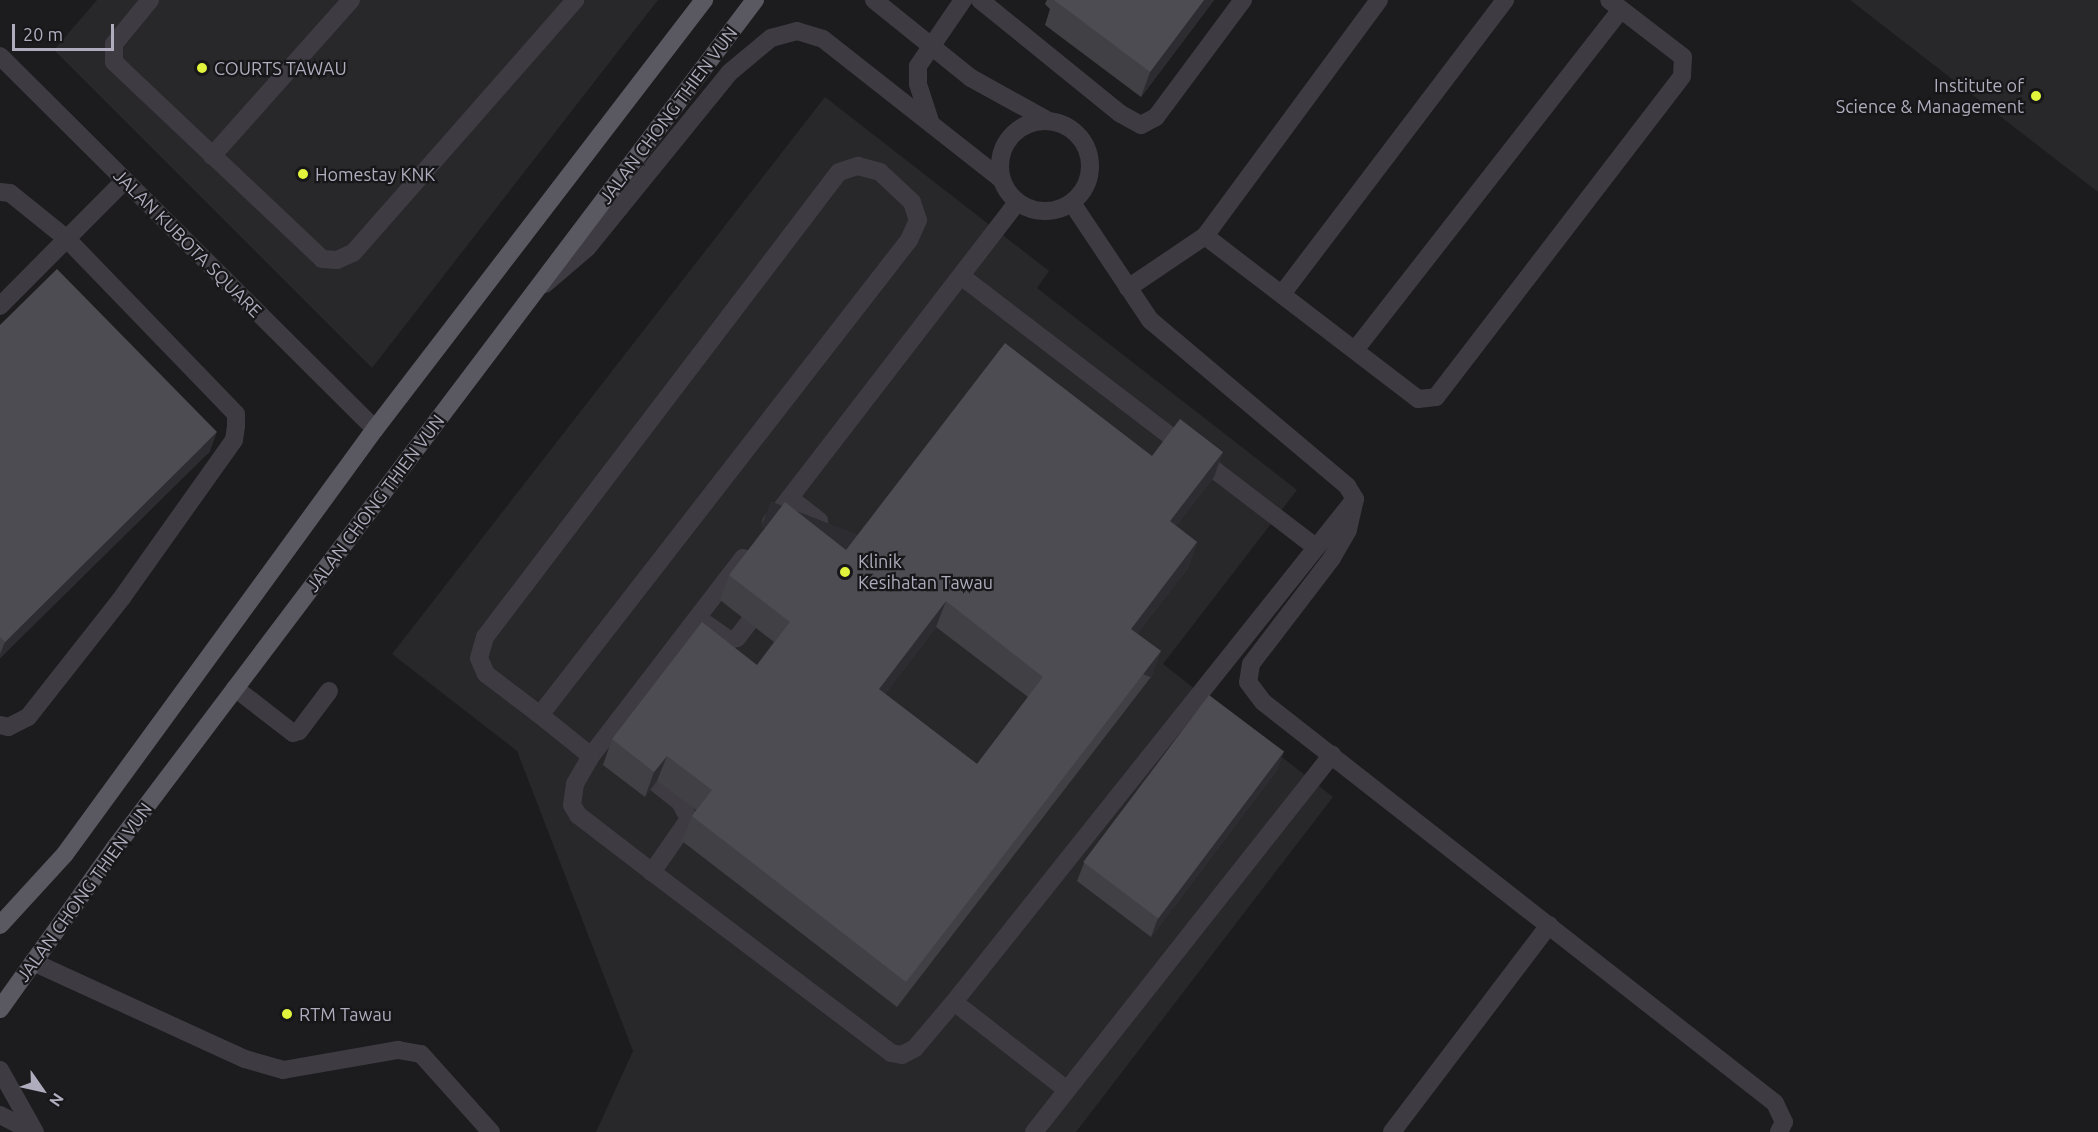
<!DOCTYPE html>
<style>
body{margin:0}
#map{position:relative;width:2098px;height:1132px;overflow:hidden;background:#1c1b1d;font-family:Ubuntu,sans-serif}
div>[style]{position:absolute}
.built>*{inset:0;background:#28272a}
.minor>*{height:18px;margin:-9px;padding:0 9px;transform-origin:9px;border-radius:9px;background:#3e3c42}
.minor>.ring{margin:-9px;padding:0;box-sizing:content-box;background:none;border:18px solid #3e3c42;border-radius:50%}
.major>*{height:18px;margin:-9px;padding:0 9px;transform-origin:9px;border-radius:9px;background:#5a5861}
.wall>*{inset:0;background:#414045}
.shaded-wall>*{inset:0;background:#2d2c30;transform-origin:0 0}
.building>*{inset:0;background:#4d4c52;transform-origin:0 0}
.dots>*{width:16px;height:16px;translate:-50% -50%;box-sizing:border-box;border:3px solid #171618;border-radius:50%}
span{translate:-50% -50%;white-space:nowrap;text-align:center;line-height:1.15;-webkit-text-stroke:4.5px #171618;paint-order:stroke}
.poi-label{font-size:18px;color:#afadbd}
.left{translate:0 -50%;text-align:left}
.right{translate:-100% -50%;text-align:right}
.street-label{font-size:18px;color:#afadbd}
.north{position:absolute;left:12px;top:1060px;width:60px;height:60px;-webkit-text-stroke:4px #171618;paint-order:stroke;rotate:124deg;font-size:16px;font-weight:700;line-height:24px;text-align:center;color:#afadbd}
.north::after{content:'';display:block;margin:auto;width:21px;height:27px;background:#afadbd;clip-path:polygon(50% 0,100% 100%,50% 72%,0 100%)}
.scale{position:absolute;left:12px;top:24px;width:102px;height:27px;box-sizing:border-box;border:3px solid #afadbd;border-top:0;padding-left:8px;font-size:18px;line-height:21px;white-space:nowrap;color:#afadbd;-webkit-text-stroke:4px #171618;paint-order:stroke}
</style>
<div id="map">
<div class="built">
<div style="clip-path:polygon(97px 0,658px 0,372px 368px,54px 50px)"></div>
<div style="clip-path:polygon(1850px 0,2098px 0,2098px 192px)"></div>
<div style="clip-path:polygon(825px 97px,1049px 271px,1037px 288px,1297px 490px,1163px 664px,1333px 797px,1076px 1132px,596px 1132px,633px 1051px,517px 751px,392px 654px)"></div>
</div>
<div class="minor">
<div style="left:150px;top:0;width:57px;rotate:129.3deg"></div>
<div style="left:114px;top:44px;width:18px;rotate:90deg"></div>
<div style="left:114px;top:62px;width:286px;rotate:43.4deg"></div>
<div style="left:322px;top:259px;width:15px;rotate:4deg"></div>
<div style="left:337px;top:260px;width:17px;rotate:-24deg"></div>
<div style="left:353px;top:253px;width:337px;rotate:-48.7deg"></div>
<div style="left:874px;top:0;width:124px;rotate:38.8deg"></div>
<div style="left:971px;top:78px;width:89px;rotate:28.9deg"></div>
<div style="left:980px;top:0;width:181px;rotate:39deg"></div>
<div style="left:1121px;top:114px;width:23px;rotate:29deg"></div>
<div style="left:1141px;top:125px;width:17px;rotate:-28deg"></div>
<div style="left:1156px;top:117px;width:146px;rotate:-53.4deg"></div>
<div style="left:0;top:56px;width:529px;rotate:44.85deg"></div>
<div style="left:930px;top:121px;width:39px;rotate:-108deg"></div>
<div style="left:918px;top:84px;width:18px;rotate:-90deg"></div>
<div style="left:918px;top:66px;width:80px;rotate:-55.7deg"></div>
<div class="ring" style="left:1000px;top:121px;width:72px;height:72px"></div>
<div style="left:212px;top:156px;width:209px;rotate:-48.3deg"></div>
<div style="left:858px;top:166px;width:23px;rotate:15deg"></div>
<div style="left:880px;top:172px;width:44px;rotate:43.2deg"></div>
<div style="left:912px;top:202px;width:19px;rotate:72deg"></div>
<div style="left:918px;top:220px;width:22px;rotate:114deg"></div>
<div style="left:909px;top:240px;width:601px;rotate:127.84deg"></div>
<div style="left:540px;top:715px;width:68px;rotate:-142.8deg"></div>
<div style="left:486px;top:674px;width:17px;rotate:-114deg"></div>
<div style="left:479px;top:658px;width:22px;rotate:-74deg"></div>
<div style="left:485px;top:637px;width:584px;rotate:-52.72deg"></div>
<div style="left:839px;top:172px;width:20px;rotate:-18deg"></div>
<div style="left:0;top:192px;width:10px;rotate:6deg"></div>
<div style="left:10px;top:193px;width:73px;rotate:38.9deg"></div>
<div style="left:67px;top:239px;width:243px;rotate:46deg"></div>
<div style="left:236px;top:414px;width:12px;rotate:90deg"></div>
<div style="left:236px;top:426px;width:14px;rotate:98deg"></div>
<div style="left:234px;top:440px;width:195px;rotate:125.4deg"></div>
<div style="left:121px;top:599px;width:150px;rotate:128.2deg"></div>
<div style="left:28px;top:717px;width:22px;rotate:153deg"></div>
<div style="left:8px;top:727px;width:8px;rotate:-166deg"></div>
<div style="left:1072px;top:203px;width:141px;rotate:56.3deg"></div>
<div style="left:1150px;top:320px;width:258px;rotate:40.1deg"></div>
<div style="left:1347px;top:486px;width:15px;rotate:58deg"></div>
<div style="left:1355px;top:499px;width:32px;rotate:103deg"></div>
<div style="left:1348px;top:530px;width:32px;rotate:120deg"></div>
<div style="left:1332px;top:558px;width:133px;rotate:127.4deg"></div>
<div style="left:1251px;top:664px;width:18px;rotate:99deg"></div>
<div style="left:1248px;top:682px;width:25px;rotate:53deg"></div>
<div style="left:1263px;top:702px;width:650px;rotate:38.07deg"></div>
<div style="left:1775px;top:1103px;width:21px;rotate:65deg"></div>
<div style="left:1784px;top:1122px;width:11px;rotate:117deg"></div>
<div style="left:1205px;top:236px;width:268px;rotate:37.4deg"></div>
<div style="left:1418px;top:399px;width:18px;rotate:-6deg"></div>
<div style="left:1436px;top:397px;width:404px;rotate:-52.5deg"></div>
<div style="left:1682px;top:76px;width:19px;rotate:-87deg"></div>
<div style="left:1683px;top:57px;width:93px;rotate:-142.4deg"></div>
<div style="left:961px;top:276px;width:447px;rotate:37.4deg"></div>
<div style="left:545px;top:284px;width:55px;rotate:-40.6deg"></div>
<div style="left:587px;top:248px;width:225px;rotate:-50.9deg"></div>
<div style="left:729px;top:73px;width:55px;rotate:-39.8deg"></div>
<div style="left:771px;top:38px;width:27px;rotate:-15deg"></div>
<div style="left:797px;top:31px;width:27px;rotate:17deg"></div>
<div style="left:823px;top:39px;width:226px;rotate:38.2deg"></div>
<div style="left:1128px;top:288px;width:93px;rotate:-34deg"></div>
<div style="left:1205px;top:236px;width:293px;rotate:-53.6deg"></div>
<div style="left:1282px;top:294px;width:369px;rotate:-52.8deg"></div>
<div style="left:0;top:306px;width:177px;rotate:-45.2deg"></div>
<div style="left:1355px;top:350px;width:432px;rotate:-52deg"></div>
<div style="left:790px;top:498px;width:37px;rotate:38deg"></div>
<div style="left:819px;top:521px;width:9px;rotate:84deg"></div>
<div style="left:820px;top:530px;width:24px;rotate:128deg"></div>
<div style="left:771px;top:522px;width:404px;rotate:-52.4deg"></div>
<div style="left:743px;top:558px;width:250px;rotate:127.5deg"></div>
<div style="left:591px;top:756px;width:32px;rotate:120deg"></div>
<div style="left:575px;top:784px;width:21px;rotate:98deg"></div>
<div style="left:572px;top:805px;width:12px;rotate:59deg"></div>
<div style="left:578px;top:815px;width:93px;rotate:37.6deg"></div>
<div style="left:652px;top:872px;width:300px;rotate:37.1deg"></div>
<div style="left:891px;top:1053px;width:11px;rotate:10deg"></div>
<div style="left:902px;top:1055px;width:15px;rotate:-28deg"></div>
<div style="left:915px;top:1048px;width:60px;rotate:-49.7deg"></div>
<div style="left:954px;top:1002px;width:643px;rotate:-51.44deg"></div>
<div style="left:698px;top:618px;width:38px;rotate:35deg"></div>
<div style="left:729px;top:640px;width:8px;rotate:-14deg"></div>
<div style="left:737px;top:638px;width:43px;rotate:-52.6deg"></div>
<div style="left:235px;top:688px;width:73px;rotate:37.8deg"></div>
<div style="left:293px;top:733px;width:6px;rotate:-18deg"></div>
<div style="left:299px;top:731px;width:50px;rotate:-53.1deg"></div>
<div style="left:540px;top:715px;width:65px;rotate:38.8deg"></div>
<div style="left:637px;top:768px;width:55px;rotate:38.3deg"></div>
<div style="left:680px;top:802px;width:19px;rotate:62deg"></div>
<div style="left:689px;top:819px;width:65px;rotate:124.9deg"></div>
<div style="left:33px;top:962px;width:233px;rotate:24.6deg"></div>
<div style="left:245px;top:1059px;width:40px;rotate:16deg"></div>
<div style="left:283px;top:1070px;width:117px;rotate:-9.9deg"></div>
<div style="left:398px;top:1050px;width:23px;rotate:10deg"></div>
<div style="left:421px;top:1054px;width:105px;rotate:48.1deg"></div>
<div style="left:954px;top:1002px;width:143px;rotate:37.9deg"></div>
<div style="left:0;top:1070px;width:71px;rotate:60.6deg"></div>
<div style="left:0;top:1115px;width:37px;rotate:27deg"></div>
<div style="left:1034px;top:1132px;width:481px;rotate:-51.7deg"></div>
<div style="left:1392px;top:1132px;width:260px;rotate:-52.8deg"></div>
</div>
<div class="major">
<div style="left:0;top:925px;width:96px;rotate:-47.5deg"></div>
<div style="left:65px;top:854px;width:526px;rotate:-53.89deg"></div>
<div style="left:375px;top:429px;width:541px;rotate:-52.52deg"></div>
<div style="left:0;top:1009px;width:196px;rotate:-54.5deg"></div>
<div style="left:114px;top:849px;width:1064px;rotate:-52.95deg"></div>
</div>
<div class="wall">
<div style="clip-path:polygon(1047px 0,1214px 0,1141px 97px,1045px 25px,1050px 9px,1045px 4px)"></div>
<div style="clip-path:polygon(0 325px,210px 451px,0 658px)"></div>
<div style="clip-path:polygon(evenodd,1223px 452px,1214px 477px,1176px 526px,1197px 542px,1188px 568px,1137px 634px,1161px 651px,1151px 677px,897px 1007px,682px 841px,692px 816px,696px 810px,657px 781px,645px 797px,603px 765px,612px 739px,757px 665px,774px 642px,720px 600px,729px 575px,846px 550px,1152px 456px,1223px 452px,936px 627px,1028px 697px,977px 764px,885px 694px,936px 627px)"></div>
<div style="clip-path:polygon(1284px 751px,1277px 770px,1151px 937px,1077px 881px,1084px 863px)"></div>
</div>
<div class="shaded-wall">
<div style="clip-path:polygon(1204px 0,1214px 0,1141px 97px,1150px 72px)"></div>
<div style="clip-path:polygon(217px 432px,210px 451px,0 658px,0 654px,5px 642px)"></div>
<div style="clip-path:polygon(1223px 452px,1214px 477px,1161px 547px,1170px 521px)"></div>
<div style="clip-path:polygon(1197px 542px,1188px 568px,1122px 654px,1131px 629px)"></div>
<div style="clip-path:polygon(946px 601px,936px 627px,870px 714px,879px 689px)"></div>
<div style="left:1161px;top:651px;width:28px;height:418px;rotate:111deg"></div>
<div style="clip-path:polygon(1284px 751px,1277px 770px,1151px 937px,1158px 918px)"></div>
<div style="clip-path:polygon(667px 756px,657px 781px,645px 797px,654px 772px)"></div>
</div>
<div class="building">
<div style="clip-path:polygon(1054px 0,1204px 0,1150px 72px)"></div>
<div style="clip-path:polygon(57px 269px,217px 432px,5px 642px,0 637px,0 325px)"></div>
<div style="clip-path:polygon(evenodd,1005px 343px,1152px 456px,1180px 419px,1223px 452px,1170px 521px,1197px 542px,1131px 629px,1161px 651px,906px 982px,692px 816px,712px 790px,667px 756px,654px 772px,612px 739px,702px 622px,757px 665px,790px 622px,729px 575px,785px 502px,846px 550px,1005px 343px,946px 601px,1043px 677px,977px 764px,879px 689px,946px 601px)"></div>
<div style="left:1209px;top:695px;width:94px;height:209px;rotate:37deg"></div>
</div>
<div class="dots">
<div style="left:202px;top:68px;background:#e2f43c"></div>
<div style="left:2036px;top:96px;background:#e2f43c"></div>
<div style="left:303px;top:174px;background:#e2f43c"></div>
<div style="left:845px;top:572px;background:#e2f43c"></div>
<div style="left:287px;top:1014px;background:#e2f43c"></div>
</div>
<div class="poi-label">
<span class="left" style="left:214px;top:68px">COURTS TAWAU</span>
<span class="right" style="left:2024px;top:96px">Institute of<br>Science &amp; Management</span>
<span class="left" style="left:315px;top:174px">Homestay KNK</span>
<span class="left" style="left:858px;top:572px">Klinik<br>Kesihatan Tawau</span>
<span class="left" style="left:299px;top:1014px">RTM Tawau</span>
</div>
<div class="street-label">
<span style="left:668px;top:115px;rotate:-53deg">JALAN CHONG THIEN VUN</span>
<span style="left:188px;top:243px;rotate:45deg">JALAN KUBOTA SQUARE</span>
<span style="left:375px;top:503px;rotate:-53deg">JALAN CHONG THIEN VUN</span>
<span style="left:84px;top:892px;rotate:-54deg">JALAN CHONG THIEN VUN</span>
</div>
<div class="north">N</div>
<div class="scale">20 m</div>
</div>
